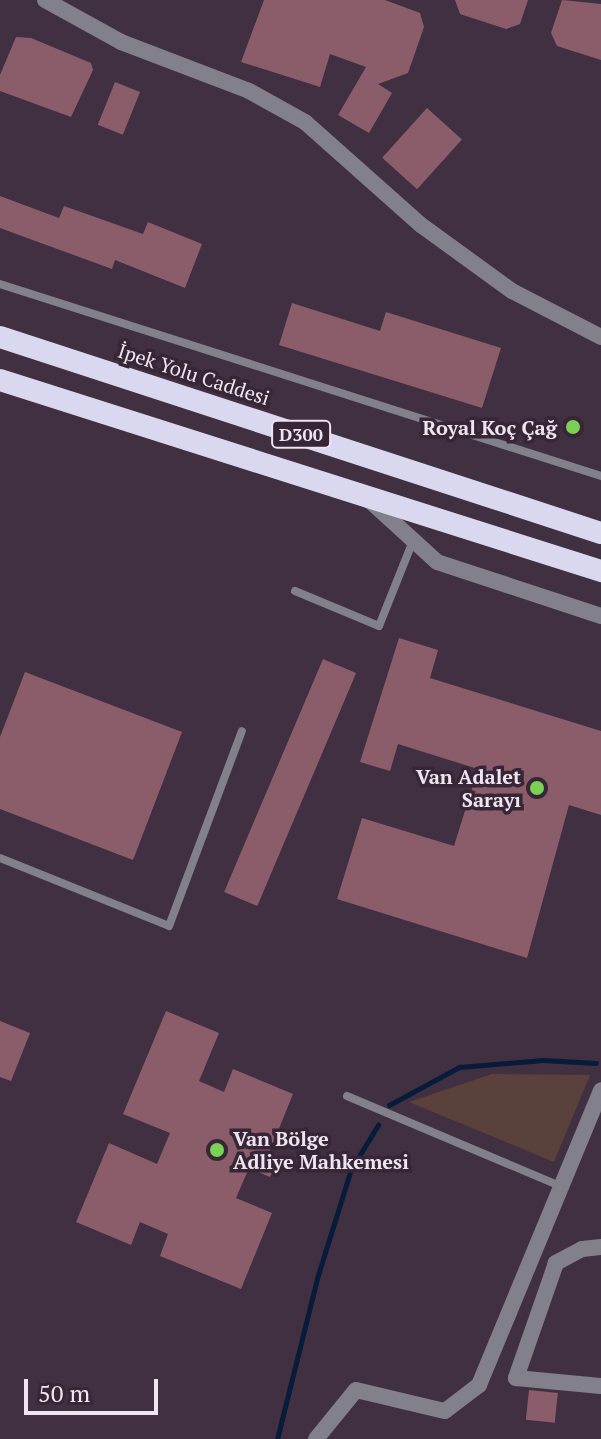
<!DOCTYPE html>
<meta charset="utf-8">
<style>
body{margin:0}
#map{position:relative;width:601px;height:1439px;overflow:hidden;background:#413041;font-family:"PT Serif",serif}
div>[style]{position:absolute}
.green>*{inset:0;background:#5b413b}
.stream>*{height:5px;margin:-2.5px;padding:0 2.5px;transform-origin:2.5px;border-radius:2.5px;background:#071c3a}
.building>*{inset:0;background:#8b5d6a;transform-origin:0 0}
.service>*{height:8px;margin:-4px;padding:0 4px;transform-origin:4px;border-radius:4px;background:#81808b}
.minor>*{height:16px;margin:-8px;padding:0 8px;transform-origin:8px;border-radius:8px;background:#81808b}
.trunk>*{height:22px;margin:-11px;padding:0 11px;transform-origin:11px;border-radius:11px;background:#dad8ee}
.dots>*{width:22px;height:22px;translate:-50% -50%;box-sizing:border-box;border:4px solid #362636;border-radius:50%}
span{translate:-50% -50%;white-space:nowrap;text-align:center;line-height:1.15;-webkit-text-stroke:7px #362636;paint-order:stroke}
.shield-label span{padding:2px 6px;background:#362636;border:2px solid;border-radius:6px;-webkit-text-stroke-width:0}
.shield-label{font-size:18px;color:#efe4ef;font-weight:700}
.street-label{font-size:20px;color:#efe4ef}
.poi-label{font-size:20px;color:#efe4ef;font-weight:700}
.right{translate:-100% -50%;text-align:right}
.left{translate:0 -50%;text-align:left}
.scale{position:absolute;left:24px;top:1379px;width:134px;height:36px;box-sizing:border-box;border:4px solid #efe4ef;border-top:0;padding-left:10px;font-size:24px;line-height:28px;white-space:nowrap;color:#efe4ef;-webkit-text-stroke:6px #362636;paint-order:stroke}
</style>
<div id="map">
<div class="green">
<div style="clip-path:polygon(492px 1074px,590px 1075px,554px 1162px,409px 1102px)"></div>
</div>
<div class="stream">
<div style="left:389px;top:1105px;width:80px;rotate:-28.5deg"></div>
<div style="left:459px;top:1067px;width:84px;rotate:-4.8deg"></div>
<div style="left:543px;top:1060px;width:53px;rotate:3.2deg"></div>
<div style="left:277px;top:1439px;width:169px;rotate:-76deg"></div>
<div style="left:318px;top:1275px;width:111px;rotate:-72.7deg"></div>
<div style="left:351px;top:1169px;width:52px;rotate:-58.5deg"></div>
</div>
<div class="building">
<div style="clip-path:polygon(264px 0,385px 0,420px 13px,424px 27px,408px 73px,378px 84px,392px 93px,369px 133px,338px 115px,366px 67px,330px 54px,320px 87px,241px 62px)"></div>
<div style="clip-path:polygon(455px 0,528px 0,520px 24px,506px 29px,460px 14px)"></div>
<div style="clip-path:polygon(562px 0,601px 4px,601px 60px,557px 46px,551px 33px)"></div>
<div style="clip-path:polygon(16px 37px,31px 38px,91px 63px,93px 70px,71px 117px,0 91px,0 75px)"></div>
<div style="left:115px;top:82px;width:27px;height:46px;rotate:22deg"></div>
<div style="left:427px;top:108px;width:47px;height:67px;rotate:42deg"></div>
<div style="clip-path:polygon(0 196px,59px 218px,64px 206px,143px 234px,148px 222px,202px 244px,185px 288px,115px 260px,112px 269px,0 228px)"></div>
<div style="clip-path:polygon(292px 303px,380px 331px,386px 312px,501px 348px,482px 408px,279px 345px)"></div>
<div style="clip-path:polygon(399px 638px,438px 650px,430px 678px,601px 731px,601px 815px,569px 805px,527px 958px,337px 899px,362px 818px,454px 846px,478px 769px,398px 744px,390px 771px,360px 762px)"></div>
<div style="left:323px;top:659px;width:36px;height:253px;rotate:23deg"></div>
<div style="clip-path:polygon(25px 672px,182px 732px,133px 860px,0 809px,0 737px)"></div>
<div style="clip-path:polygon(166px 1011px,219px 1033px,199px 1081px,224px 1092px,233px 1069px,293px 1094px,267px 1158px,277px 1162px,270px 1177px,249px 1168px,236px 1198px,272px 1213px,241px 1289px,160px 1256px,168px 1234px,140px 1222px,131px 1245px,76px 1222px,109px 1143px,157px 1164px,170px 1133px,123px 1114px)"></div>
<div style="clip-path:polygon(0 1021px,30px 1033px,11px 1081px,0 1077px)"></div>
<div style="left:529px;top:1390px;width:29px;height:30px;rotate:6deg"></div>
</div>
<div class="service">
<div style="left:0;top:284px;width:631px;rotate:17.72deg"></div>
<div style="left:295px;top:591px;width:91px;rotate:22.6deg"></div>
<div style="left:379px;top:626px;width:92px;rotate:-68.2deg"></div>
<div style="left:0;top:858px;width:182px;rotate:21.9deg"></div>
<div style="left:169px;top:926px;width:208px;rotate:-69.5deg"></div>
<div style="left:347px;top:1096px;width:231px;rotate:22.9deg"></div>
</div>
<div class="minor">
<div style="left:45px;top:0;width:87px;rotate:28.9deg"></div>
<div style="left:121px;top:42px;width:137px;rotate:20.9deg"></div>
<div style="left:249px;top:91px;width:64px;rotate:29deg"></div>
<div style="left:305px;top:122px;width:155px;rotate:41.6deg"></div>
<div style="left:421px;top:225px;width:112px;rotate:36deg"></div>
<div style="left:512px;top:291px;width:100px;rotate:27.3deg"></div>
<div style="left:368px;top:499px;width:93px;rotate:42.4deg"></div>
<div style="left:437px;top:562px;width:173px;rotate:18.2deg"></div>
<div style="left:601px;top:1247px;width:19px;rotate:174deg"></div>
<div style="left:582px;top:1249px;width:30px;rotate:152deg"></div>
<div style="left:556px;top:1263px;width:122px;rotate:109.2deg"></div>
<div style="left:516px;top:1378px;width:85px;rotate:5.4deg"></div>
<div style="left:316px;top:1439px;width:63px;rotate:-50.8deg"></div>
<div style="left:356px;top:1390px;width:91px;rotate:13.3deg"></div>
<div style="left:445px;top:1411px;width:43px;rotate:-37.4deg"></div>
<div style="left:479px;top:1385px;width:319px;rotate:-67.5deg"></div>
</div>
<div class="trunk">
<div style="left:0;top:337px;width:632px;rotate:18.06deg"></div>
<div style="left:0;top:380px;width:631px;rotate:17.63deg"></div>
</div>
<div class="dots">
<div style="left:573px;top:427px;background:#7ad156"></div>
<div style="left:537px;top:788px;background:#7ad156"></div>
<div style="left:217px;top:1150px;background:#7ad156"></div>
</div>
<div class="shield-label">
<span style="left:301px;top:434px">D300</span>
</div>
<div class="street-label">
<span style="left:194px;top:374px;rotate:18deg">İpek Yolu Caddesi</span>
</div>
<div class="poi-label">
<span class="right" style="left:557px;top:427px">Royal Koç Çağ</span>
<span class="right" style="left:521px;top:788px">Van Adalet<br>Sarayı</span>
<span class="left" style="left:233px;top:1150px">Van Bölge<br>Adliye Mahkemesi</span>
</div>
<div class="scale">50 m</div>
</div>
